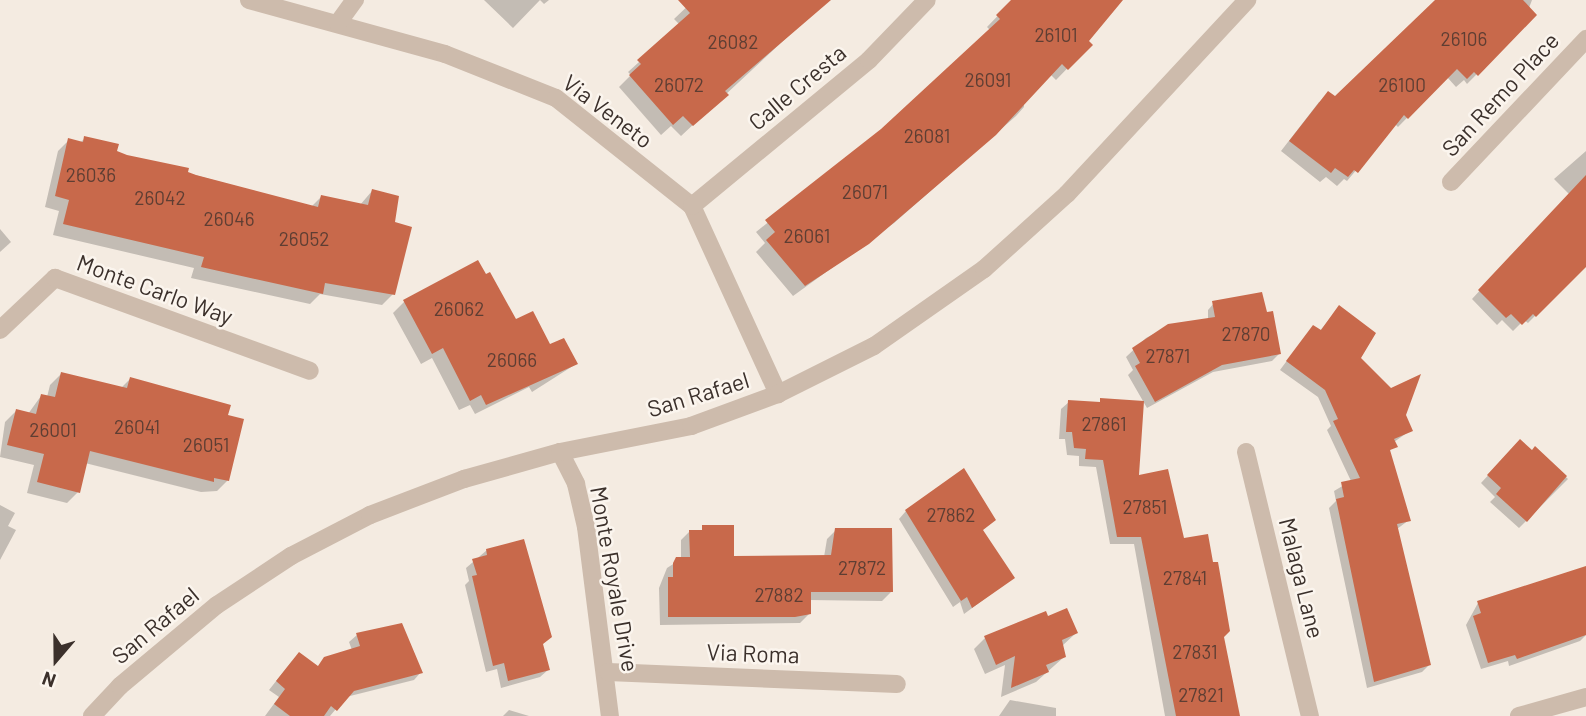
<!DOCTYPE html>
<style>
body{margin:0}
#map{position:relative;width:1586px;height:716px;overflow:hidden;background:#f4ebe1;font-family:Barlow,sans-serif}
div>[style]{position:absolute}
.shadow>*{inset:0;background:#0003}
.building>*{inset:0;background:#c8694b}
.minor>*{height:18px;margin:-9px;padding:0 9px;transform-origin:9px;border-radius:9px;background:#cdbbac}
.tertiary>*{height:18px;margin:-9px;padding:0 9px;transform-origin:9px;border-radius:9px;background:#cdbbac}
span{translate:-50% -50%;white-space:nowrap;text-align:center;line-height:1.15;-webkit-text-stroke:5px #fbf5ee;paint-order:stroke}
.number-label{font-size:19px;color:#5e3e33}
.number-label span{-webkit-text-stroke-width:0}
.street-label{font-size:23px;color:#3b302b}
.north{position:absolute;left:21px;top:625px;width:70px;height:70px;-webkit-text-stroke:5px #fbf5ee;paint-order:stroke;rotate:200deg;font-size:19px;font-weight:700;line-height:28px;text-align:center;color:#3b302b}
.north::after{content:'';display:block;margin:auto;width:24px;height:32px;background:#3b302b;clip-path:polygon(50% 0,100% 100%,50% 72%,0 100%)}
</style>
<div id="map">
<div class="shadow">
<div style="clip-path:polygon(484px 0,549px 0,544px 4px,540px 0,513px 28px)"></div>
<div style="clip-path:polygon(694px 0,827px 0,681px 136px,671px 126px,661px 135px,619px 87px,631px 75px,628px 72px,680px 25px,674px 19px)"></div>
<div style="clip-path:polygon(1013px 0,1121px 0,1086px 41px,1090px 45px,1056px 80px,1050px 74px,1024px 100px,1024px 107px,1016px 116px,894px 223px,793px 296px,756px 252px,765px 243px,756px 232px,882px 130px,990px 30px,987px 27px)"></div>
<div style="clip-path:polygon(1437px 0,1532px 0,1529px 8px,1535px 15px,1467px 84px,1464px 80px,1456px 87px,1447px 77px,1398px 127px,1395px 124px,1347px 181px,1344px 179px,1337px 186px,1326px 177px,1320px 182px,1281px 151px,1319px 102px,1336px 99px)"></div>
<div style="clip-path:polygon(85px 138px,115px 153px,311px 207px,321px 197px,360px 205px,372px 191px,393px 224px,393px 294px,382px 305px,320px 294px,310px 304px,191px 278px,194px 268px,53px 235px,59px 211px,45px 207px,58px 151px,69px 140px,80px 143px)"></div>
<div style="clip-path:polygon(1586px 151px,1586px 264px,1528px 323px,1524px 320px,1513px 331px,1502px 320px,1497px 325px,1472px 299px,1569px 194px,1554px 179px)"></div>
<div style="clip-path:polygon(0 229px,11px 242px,0 252px)"></div>
<div style="clip-path:polygon(477px 262px,516px 322px,576px 364px,532px 392px,529px 387px,475px 414px,470px 405px,459px 410px,432px 358px,421px 364px,393px 313px,404px 302px)"></div>
<div style="clip-path:polygon(1215px 302px,1280px 353px,1272px 361px,1213px 372px,1147px 408px,1128px 375px,1133px 370px,1126px 357px,1146px 338px,1169px 326px,1208px 320px,1208px 310px)"></div>
<div style="clip-path:polygon(1339px 307px,1359px 358px,1411px 430px,1394px 442px,1389px 453px,1409px 520px,1397px 529px,1429px 665px,1422px 672px,1367px 688px,1329px 508px,1336px 501px,1334px 491px,1351px 481px,1327px 430px,1331px 426px,1318px 397px,1280px 370px,1306px 335px,1319px 332px)"></div>
<div style="clip-path:polygon(61px 374px,120px 389px,130px 379px,226px 416px,228px 480px,217px 491px,201px 492px,85px 463px,78px 492px,67px 503px,27px 493px,34px 465px,0 457px,5px 422px,16px 411px,28px 414px,41px 396px,47px 397px,50px 385px)"></div>
<div style="clip-path:polygon(1069px 402px,1142px 402px,1137px 477px,1183px 540px,1222px 637px,1238px 716px,1165px 716px,1134px 544px,1110px 544px,1096px 467px,1079px 466px,1079px 456px,1067px 455px,1065px 439px,1059px 439px,1061px 409px)"></div>
<div style="clip-path:polygon(1520px 441px,1532px 452px,1535px 448px,1568px 479px,1519px 528px,1490px 502px,1495px 497px,1481px 483px)"></div>
<div style="clip-path:polygon(0 505px,15px 513px,8px 526px,16px 530px,0 560px)"></div>
<div style="clip-path:polygon(906px 511px,994px 520px,981px 531px,1013px 578px,964px 614px,960px 602px,953px 607px,899px 519px)"></div>
<div style="clip-path:polygon(836px 530px,891px 592px,882px 601px,809px 600px,809px 614px,800px 623px,660px 625px,659px 588px,667px 568px,681px 559px,681px 540px,690px 531px,733px 558px,824px 557px,827px 539px)"></div>
<div style="clip-path:polygon(487px 550px,541px 645px,548px 670px,540px 677px,501px 688px,497px 669px,486px 672px,465px 585px,469px 581px,466px 568px)"></div>
<div style="clip-path:polygon(1586px 568px,1586px 635px,1580px 641px,1509px 666px,1508px 661px,1481px 669px,1466px 625px,1478px 603px)"></div>
<div style="clip-path:polygon(1047px 618px,1076px 633px,1062px 646px,1064px 657px,1036px 682px,1001px 697px,1005px 665px,985px 674px,974px 649px,985px 638px)"></div>
<div style="clip-path:polygon(357px 635px,421px 672px,414px 680px,346px 697px,330px 716px,265px 716px,279px 697px,269px 690px,292px 661px,317px 668px,352px 650px,349px 642px)"></div>
<div style="clip-path:polygon(1010px 700px,1056px 708px,1056px 716px,999px 716px)"></div>
<div style="clip-path:polygon(509px 710px,529px 716px,503px 716px)"></div>
</div>
<div class="building">
<div style="clip-path:polygon(678px 0,831px 0,725px 91px,729px 95px,693px 126px,683px 116px,673px 125px,629px 75px,641px 64px,637px 60px,690px 13px)"></div>
<div style="clip-path:polygon(1011px 0,1123px 0,1089px 41px,1093px 45px,1068px 70px,1062px 64px,996px 135px,869px 244px,805px 286px,766px 240px,775px 232px,765px 220px,881px 129px,1000px 19px,996px 15px)"></div>
<div style="clip-path:polygon(1435px 0,1523px 0,1537px 15px,1478px 76px,1474px 72px,1467px 79px,1457px 69px,1408px 119px,1404px 115px,1358px 173px,1354px 170px,1348px 177px,1335px 168px,1331px 173px,1289px 141px,1328px 91px,1335px 96px)"></div>
<div style="clip-path:polygon(84px 136px,119px 144px,117px 151px,127px 155px,189px 168px,188px 172px,196px 175px,318px 207px,321px 195px,368px 205px,372px 189px,399px 196px,395px 222px,412px 227px,395px 295px,325px 283px,323px 294px,201px 267px,204px 257px,63px 224px,69px 200px,55px 196px,68px 138px,83px 142px)"></div>
<div style="clip-path:polygon(1586px 175px,1586px 267px,1536px 317px,1533px 314px,1522px 325px,1511px 314px,1506px 318px,1478px 290px)"></div>
<div style="clip-path:polygon(478px 260px,486px 274px,490px 272px,516px 319px,533px 311px,550px 344px,564px 338px,578px 364px,486px 405px,481px 395px,470px 401px,443px 348px,432px 354px,403px 300px)"></div>
<div style="clip-path:polygon(1262px 292px,1267px 312px,1273px 311px,1281px 354px,1222px 365px,1155px 402px,1135px 366px,1140px 363px,1132px 348px,1168px 324px,1215px 317px,1212px 301px)"></div>
<div style="clip-path:polygon(1339px 305px,1376px 333px,1361px 358px,1391px 388px,1421px 374px,1406px 415px,1413px 431px,1394px 439px,1398px 447px,1390px 450px,1411px 521px,1397px 524px,1431px 665px,1374px 682px,1336px 499px,1344px 497px,1341px 482px,1360px 478px,1333px 421px,1338px 419px,1325px 390px,1286px 361px,1313px 325px,1321px 330px)"></div>
<div style="clip-path:polygon(61px 372px,127px 388px,130px 377px,231px 405px,228px 415px,244px 419px,229px 481px,214px 478px,214px 482px,90px 451px,80px 493px,37px 482px,44px 454px,7px 445px,16px 409px,36px 414px,41px 394px,55px 397px)"></div>
<div style="clip-path:polygon(1100px 398px,1144px 401px,1139px 475px,1168px 469px,1184px 538px,1208px 534px,1213px 562px,1218px 562px,1230px 631px,1224px 637px,1240px 716px,1176px 716px,1141px 537px,1117px 537px,1103px 460px,1085px 459px,1086px 449px,1074px 448px,1072px 432px,1066px 432px,1068px 400px,1100px 402px)"></div>
<div style="clip-path:polygon(1520px 439px,1532px 450px,1535px 446px,1567px 476px,1527px 522px,1496px 494px,1501px 488px,1487px 475px)"></div>
<div style="clip-path:polygon(964px 468px,996px 520px,983px 530px,1015px 578px,972px 608px,967px 597px,961px 601px,905px 510px)"></div>
<div style="clip-path:polygon(702px 525px,734px 525px,734px 556px,831px 555px,835px 528px,892px 528px,893px 592px,811px 592px,811px 614px,795px 617px,668px 617px,668px 577px,673px 577px,673px 563px,676px 557px,690px 557px,689px 530px,702px 530px)"></div>
<div style="clip-path:polygon(524px 539px,552px 637px,543px 644px,550px 670px,508px 681px,504px 663px,493px 666px,472px 576px,477px 575px,472px 559px,487px 555px,486px 549px)"></div>
<div style="clip-path:polygon(1586px 566px,1586px 635px,1517px 659px,1515px 655px,1488px 663px,1473px 616px,1481px 613px,1477px 601px)"></div>
<div style="clip-path:polygon(1067px 608px,1078px 633px,1062px 640px,1066px 657px,1046px 665px,1049px 672px,1011px 688px,1015px 656px,996px 665px,984px 636px,1046px 611px,1048px 616px)"></div>
<div style="clip-path:polygon(402px 623px,423px 673px,354px 691px,337px 711px,331px 706px,324px 716px,290px 716px,274px 704px,285px 689px,276px 681px,299px 652px,318px 666px,324px 657px,360px 646px,356px 633px)"></div>
</div>
<div class="minor">
<div style="left:249px;top:0;width:203px;rotate:15.4deg"></div>
<div style="left:445px;top:54px;width:119px;rotate:21.6deg"></div>
<div style="left:556px;top:98px;width:174px;rotate:38.5deg"></div>
<div style="left:692px;top:206px;width:207px;rotate:65.4deg"></div>
<div style="left:338px;top:23px;width:29px;rotate:-54deg"></div>
<div style="left:1451px;top:182px;width:197px;rotate:-46.6deg"></div>
<div style="left:692px;top:206px;width:229px;rotate:-39.5deg"></div>
<div style="left:869px;top:60px;width:83px;rotate:-46deg"></div>
<div style="left:0;top:330px;width:76px;rotate:-43.4deg"></div>
<div style="left:55px;top:278px;width:271px;rotate:20deg"></div>
<div style="left:560px;top:452px;width:36px;rotate:63deg"></div>
<div style="left:576px;top:484px;width:44px;rotate:76.9deg"></div>
<div style="left:586px;top:527px;width:191px;rotate:82.8deg"></div>
<div style="left:1246px;top:452px;width:272px;rotate:76.4deg"></div>
<div style="left:608px;top:672px;width:289px;rotate:2.4deg"></div>
<div style="left:1519px;top:716px;width:70px;rotate:-15.8deg"></div>
</div>
<div class="tertiary">
<div style="left:92px;top:716px;width:41px;rotate:-47deg"></div>
<div style="left:120px;top:686px;width:126px;rotate:-39.9deg"></div>
<div style="left:217px;top:605px;width:89px;rotate:-33.5deg"></div>
<div style="left:291px;top:556px;width:89px;rotate:-27.4deg"></div>
<div style="left:370px;top:515px;width:101px;rotate:-21deg"></div>
<div style="left:464px;top:479px;width:100px;rotate:-15.7deg"></div>
<div style="left:560px;top:452px;width:134px;rotate:-11.2deg"></div>
<div style="left:691px;top:426px;width:93px;rotate:-20.2deg"></div>
<div style="left:778px;top:394px;width:107px;rotate:-26.6deg"></div>
<div style="left:874px;top:346px;width:134px;rotate:-35deg"></div>
<div style="left:984px;top:269px;width:112px;rotate:-42.1deg"></div>
<div style="left:1067px;top:194px;width:265px;rotate:-47.1deg"></div>
</div>
<div class="number-label">
<span style="left:1056px;top:35px">26101</span>
<span style="left:1464px;top:39px">26106</span>
<span style="left:733px;top:42px">26082</span>
<span style="left:988px;top:80px">26091</span>
<span style="left:679px;top:85px">26072</span>
<span style="left:1402px;top:85px">26100</span>
<span style="left:927px;top:136px">26081</span>
<span style="left:91px;top:175px">26036</span>
<span style="left:865px;top:192px">26071</span>
<span style="left:160px;top:198px">26042</span>
<span style="left:229px;top:219px">26046</span>
<span style="left:807px;top:236px">26061</span>
<span style="left:304px;top:239px">26052</span>
<span style="left:459px;top:309px">26062</span>
<span style="left:1246px;top:334px">27870</span>
<span style="left:1168px;top:356px">27871</span>
<span style="left:512px;top:360px">26066</span>
<span style="left:1104px;top:424px">27861</span>
<span style="left:137px;top:427px">26041</span>
<span style="left:53px;top:430px">26001</span>
<span style="left:206px;top:445px">26051</span>
<span style="left:1145px;top:507px">27851</span>
<span style="left:951px;top:515px">27862</span>
<span style="left:862px;top:568px">27872</span>
<span style="left:1185px;top:578px">27841</span>
<span style="left:779px;top:595px">27882</span>
<span style="left:1195px;top:652px">27831</span>
<span style="left:1201px;top:695px">27821</span>
</div>
<div class="street-label">
<span style="left:797px;top:87px;rotate:-40deg">Calle Cresta</span>
<span style="left:1500px;top:94px;rotate:-47deg">San Remo Place</span>
<span style="left:608px;top:111px;rotate:37deg">Via Veneto</span>
<span style="left:155px;top:289px;rotate:20deg">Monte Carlo Way</span>
<span style="left:698px;top:394px;rotate:-17deg">San Rafael</span>
<span style="left:1302px;top:578px;rotate:76deg">Malaga Lane</span>
<span style="left:615px;top:579px;rotate:80deg">Monte Royale Drive</span>
<span style="left:155px;top:625px;rotate:-40deg">San Rafael</span>
<span style="left:753px;top:653px;rotate:2deg">Via Roma</span>
</div>
<div class="north">N</div>
</div>
